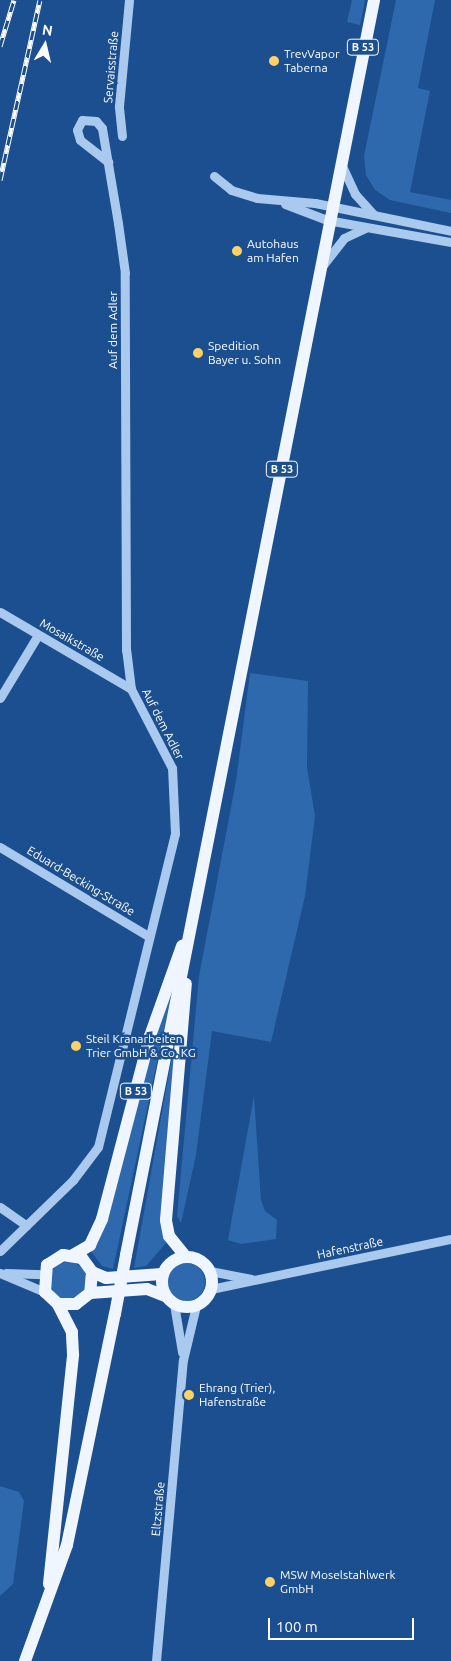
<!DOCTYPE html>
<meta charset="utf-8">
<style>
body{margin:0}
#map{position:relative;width:451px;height:1661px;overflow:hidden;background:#1b4f8f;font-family:Ubuntu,sans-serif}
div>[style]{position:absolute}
.green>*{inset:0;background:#2e69ad}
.round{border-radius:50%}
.minor>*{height:9px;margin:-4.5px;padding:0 4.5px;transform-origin:4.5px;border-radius:4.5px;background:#a9c9ee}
.major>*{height:12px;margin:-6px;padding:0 6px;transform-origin:6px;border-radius:6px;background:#f0f6ff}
.major>.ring{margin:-6px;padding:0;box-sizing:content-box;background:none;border:12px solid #f0f6ff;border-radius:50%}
.rail>*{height:5px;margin-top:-2.5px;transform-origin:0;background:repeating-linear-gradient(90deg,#1b4f8f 0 9px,#fff 0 18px);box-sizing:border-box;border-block:1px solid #fff}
.major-bridge>*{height:12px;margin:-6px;padding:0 6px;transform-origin:6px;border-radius:6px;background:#f0f6ff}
.dots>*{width:14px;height:14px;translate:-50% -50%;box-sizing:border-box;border:2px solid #1b4f8f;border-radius:50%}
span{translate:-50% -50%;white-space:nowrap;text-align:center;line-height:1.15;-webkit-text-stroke:5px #1b4f8f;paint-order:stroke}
.shield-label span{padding:1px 4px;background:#1b4f8f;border:1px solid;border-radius:4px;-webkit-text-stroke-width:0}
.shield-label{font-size:11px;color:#fff;font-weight:700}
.poi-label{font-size:12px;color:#fff}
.left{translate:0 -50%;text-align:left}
.street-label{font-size:12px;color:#fff}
.north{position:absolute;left:20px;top:20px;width:50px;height:50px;-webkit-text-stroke:4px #1b4f8f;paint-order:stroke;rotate:9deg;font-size:14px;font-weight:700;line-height:20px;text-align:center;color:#fff}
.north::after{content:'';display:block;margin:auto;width:18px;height:22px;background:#fff;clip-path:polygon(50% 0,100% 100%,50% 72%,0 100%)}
.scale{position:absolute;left:268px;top:1618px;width:146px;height:22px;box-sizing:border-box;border:2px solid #fff;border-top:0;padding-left:6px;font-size:15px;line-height:18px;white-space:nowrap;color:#fff;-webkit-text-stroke:4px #1b4f8f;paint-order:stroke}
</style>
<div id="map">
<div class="green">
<div style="clip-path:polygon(352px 0,365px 0,360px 25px,347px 22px)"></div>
<div style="clip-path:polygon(396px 0,435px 0,418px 88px,430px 91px,410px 192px,451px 200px,451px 213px,390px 200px,375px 190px,366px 175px,364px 156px)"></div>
<div style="clip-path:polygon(250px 673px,308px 681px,307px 767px,315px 816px,305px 896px,271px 1042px,212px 1031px,196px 1155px,181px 1223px,177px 1216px,199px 976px,236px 781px)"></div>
<div style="clip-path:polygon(168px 995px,171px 996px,113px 1269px,102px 1266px,90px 1250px)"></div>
<div style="clip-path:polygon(179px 1017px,167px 1242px,146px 1266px,134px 1268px)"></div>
<div style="clip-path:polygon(254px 1096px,261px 1200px,265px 1211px,277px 1220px,276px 1239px,241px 1244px,228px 1240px)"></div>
<div class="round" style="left:49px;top:1262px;width:38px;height:38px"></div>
<div class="round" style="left:167px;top:1263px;width:38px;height:38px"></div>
<div style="clip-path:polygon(0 1486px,19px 1492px,24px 1501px,13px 1584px,0 1596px)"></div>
</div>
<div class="minor">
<div style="left:122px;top:136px;width:30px;rotate:-96deg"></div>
<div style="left:119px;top:106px;width:106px;rotate:-84.6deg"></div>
<div style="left:342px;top:166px;width:31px;rotate:65deg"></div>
<div style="left:355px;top:194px;width:28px;rotate:48deg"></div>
<div style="left:214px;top:176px;width:22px;rotate:39deg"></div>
<div style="left:231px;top:190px;width:27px;rotate:17deg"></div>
<div style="left:257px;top:198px;width:58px;rotate:4.9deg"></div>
<div style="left:315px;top:203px;width:139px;rotate:11.6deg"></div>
<div style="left:285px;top:204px;width:45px;rotate:20.9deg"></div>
<div style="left:327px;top:220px;width:126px;rotate:10.1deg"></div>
<div style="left:323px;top:265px;width:34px;rotate:-52deg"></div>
<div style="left:344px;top:238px;width:23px;rotate:-25deg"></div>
<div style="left:0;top:612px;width:152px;rotate:30.4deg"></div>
<div style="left:0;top:698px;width:74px;rotate:-58.9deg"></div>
<div style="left:0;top:847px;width:173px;rotate:31deg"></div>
<div style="left:0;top:1207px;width:32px;rotate:35deg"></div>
<div style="left:0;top:1251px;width:102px;rotate:-44.2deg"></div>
<div style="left:73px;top:1180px;width:41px;rotate:-52.9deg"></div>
<div style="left:98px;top:1147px;width:323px;rotate:-76.2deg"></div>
<div style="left:175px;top:833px;width:65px;rotate:-92.6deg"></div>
<div style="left:172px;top:768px;width:89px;rotate:-117.4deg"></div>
<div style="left:131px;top:689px;width:39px;rotate:-97deg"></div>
<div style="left:126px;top:650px;width:377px;rotate:-90.2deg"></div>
<div style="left:125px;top:273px;width:50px;rotate:-98deg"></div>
<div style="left:118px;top:223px;width:96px;rotate:-99.6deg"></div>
<div style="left:102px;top:128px;width:9px;rotate:-131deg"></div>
<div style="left:96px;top:121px;width:14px;rotate:-176deg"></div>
<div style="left:82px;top:120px;width:11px;rotate:117deg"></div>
<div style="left:77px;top:130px;width:10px;rotate:73deg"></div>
<div style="left:80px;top:140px;width:36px;rotate:38deg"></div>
<div style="left:210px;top:1271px;width:42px;rotate:11deg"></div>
<div style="left:0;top:1273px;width:49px;rotate:22.9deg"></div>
<div style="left:6px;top:1273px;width:37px;rotate:2deg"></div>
<div style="left:211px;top:1289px;width:245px;rotate:-11.8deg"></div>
<div style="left:174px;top:1304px;width:49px;rotate:80.5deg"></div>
<div style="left:156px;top:1661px;width:302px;rotate:-84.9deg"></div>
<div style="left:183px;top:1360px;width:56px;rotate:-76.5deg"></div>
</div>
<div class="major">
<div style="left:73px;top:1255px;width:20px;rotate:-30deg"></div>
<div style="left:90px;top:1245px;width:29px;rotate:-65deg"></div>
<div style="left:102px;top:1219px;width:189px;rotate:-75.3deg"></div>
<div style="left:150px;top:1036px;width:96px;rotate:-70.4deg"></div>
<div style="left:126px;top:1255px;width:1279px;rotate:-78.82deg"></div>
<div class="ring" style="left:162px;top:1257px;width:38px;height:38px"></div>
<div style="left:186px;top:1257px;width:27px;rotate:-129deg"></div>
<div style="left:169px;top:1236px;width:16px;rotate:-101deg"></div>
<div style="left:166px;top:1220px;width:237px;rotate:-85.2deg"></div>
<div style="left:92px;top:1272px;width:21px;rotate:95deg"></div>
<div style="left:90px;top:1293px;width:18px;rotate:142deg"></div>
<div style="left:76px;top:1304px;width:18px;rotate:180deg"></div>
<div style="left:58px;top:1304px;width:18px;rotate:-137deg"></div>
<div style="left:45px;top:1292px;width:27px;rotate:-86deg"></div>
<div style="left:47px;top:1265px;width:19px;rotate:-32deg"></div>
<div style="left:63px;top:1255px;width:19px;rotate:9deg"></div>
<div style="left:82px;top:1258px;width:17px;rotate:54deg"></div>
<div style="left:92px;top:1272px;width:15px;rotate:23deg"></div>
<div style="left:106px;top:1278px;width:56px;rotate:-4.1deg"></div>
<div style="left:90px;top:1293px;width:57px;rotate:-4deg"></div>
<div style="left:147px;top:1289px;width:19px;rotate:21deg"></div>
<div style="left:49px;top:1584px;width:231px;rotate:-84deg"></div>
<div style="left:73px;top:1354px;width:22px;rotate:-93deg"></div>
<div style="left:72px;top:1332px;width:31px;rotate:-117deg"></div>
<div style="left:25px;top:1661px;width:123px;rotate:-70.1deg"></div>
<div style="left:67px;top:1545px;width:236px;rotate:-78.3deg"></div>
</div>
<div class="rail">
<div style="left:0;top:46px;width:48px;rotate:-73.1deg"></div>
<div style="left:0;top:180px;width:184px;rotate:-77.5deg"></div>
</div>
<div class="major-bridge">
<div style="left:115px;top:1314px;width:60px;rotate:-79.4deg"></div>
</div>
<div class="dots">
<div style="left:274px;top:61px;background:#ffd166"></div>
<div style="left:237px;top:251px;background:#ffd166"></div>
<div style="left:198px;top:353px;background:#ffd166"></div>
<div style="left:76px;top:1046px;background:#ffd166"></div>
<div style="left:189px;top:1395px;background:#ffd166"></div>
<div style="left:270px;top:1582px;background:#ffd166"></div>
</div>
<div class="shield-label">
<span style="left:363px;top:47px">B 53</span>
<span style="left:282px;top:469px">B 53</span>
<span style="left:136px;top:1091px">B 53</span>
</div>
<div class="poi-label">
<span class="left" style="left:284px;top:61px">TrevVapor<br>Taberna</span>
<span class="left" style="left:247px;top:251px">Autohaus<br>am Hafen</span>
<span class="left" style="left:208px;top:353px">Spedition<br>Bayer u. Sohn</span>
<span class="left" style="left:86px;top:1046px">Steil Kranarbeiten<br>Trier GmbH &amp; Co. KG</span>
<span class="left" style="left:199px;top:1395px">Ehrang (Trier),<br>Hafenstraße</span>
<span class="left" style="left:280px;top:1582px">MSW Moselstahlwerk<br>GmbH</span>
</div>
<div class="street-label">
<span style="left:111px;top:67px;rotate:-85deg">Servaisstraße</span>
<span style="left:113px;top:330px;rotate:-90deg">Auf dem Adler</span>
<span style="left:72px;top:640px;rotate:30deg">Mosaikstraße</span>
<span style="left:163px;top:724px;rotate:63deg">Auf dem Adler</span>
<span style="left:81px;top:881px;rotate:31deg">Eduard-Becking-Straße</span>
<span style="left:350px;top:1248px;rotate:-12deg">Hafenstraße</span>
<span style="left:158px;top:1509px;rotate:-85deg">Eltzstraße</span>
</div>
<div class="north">N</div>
<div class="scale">100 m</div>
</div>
